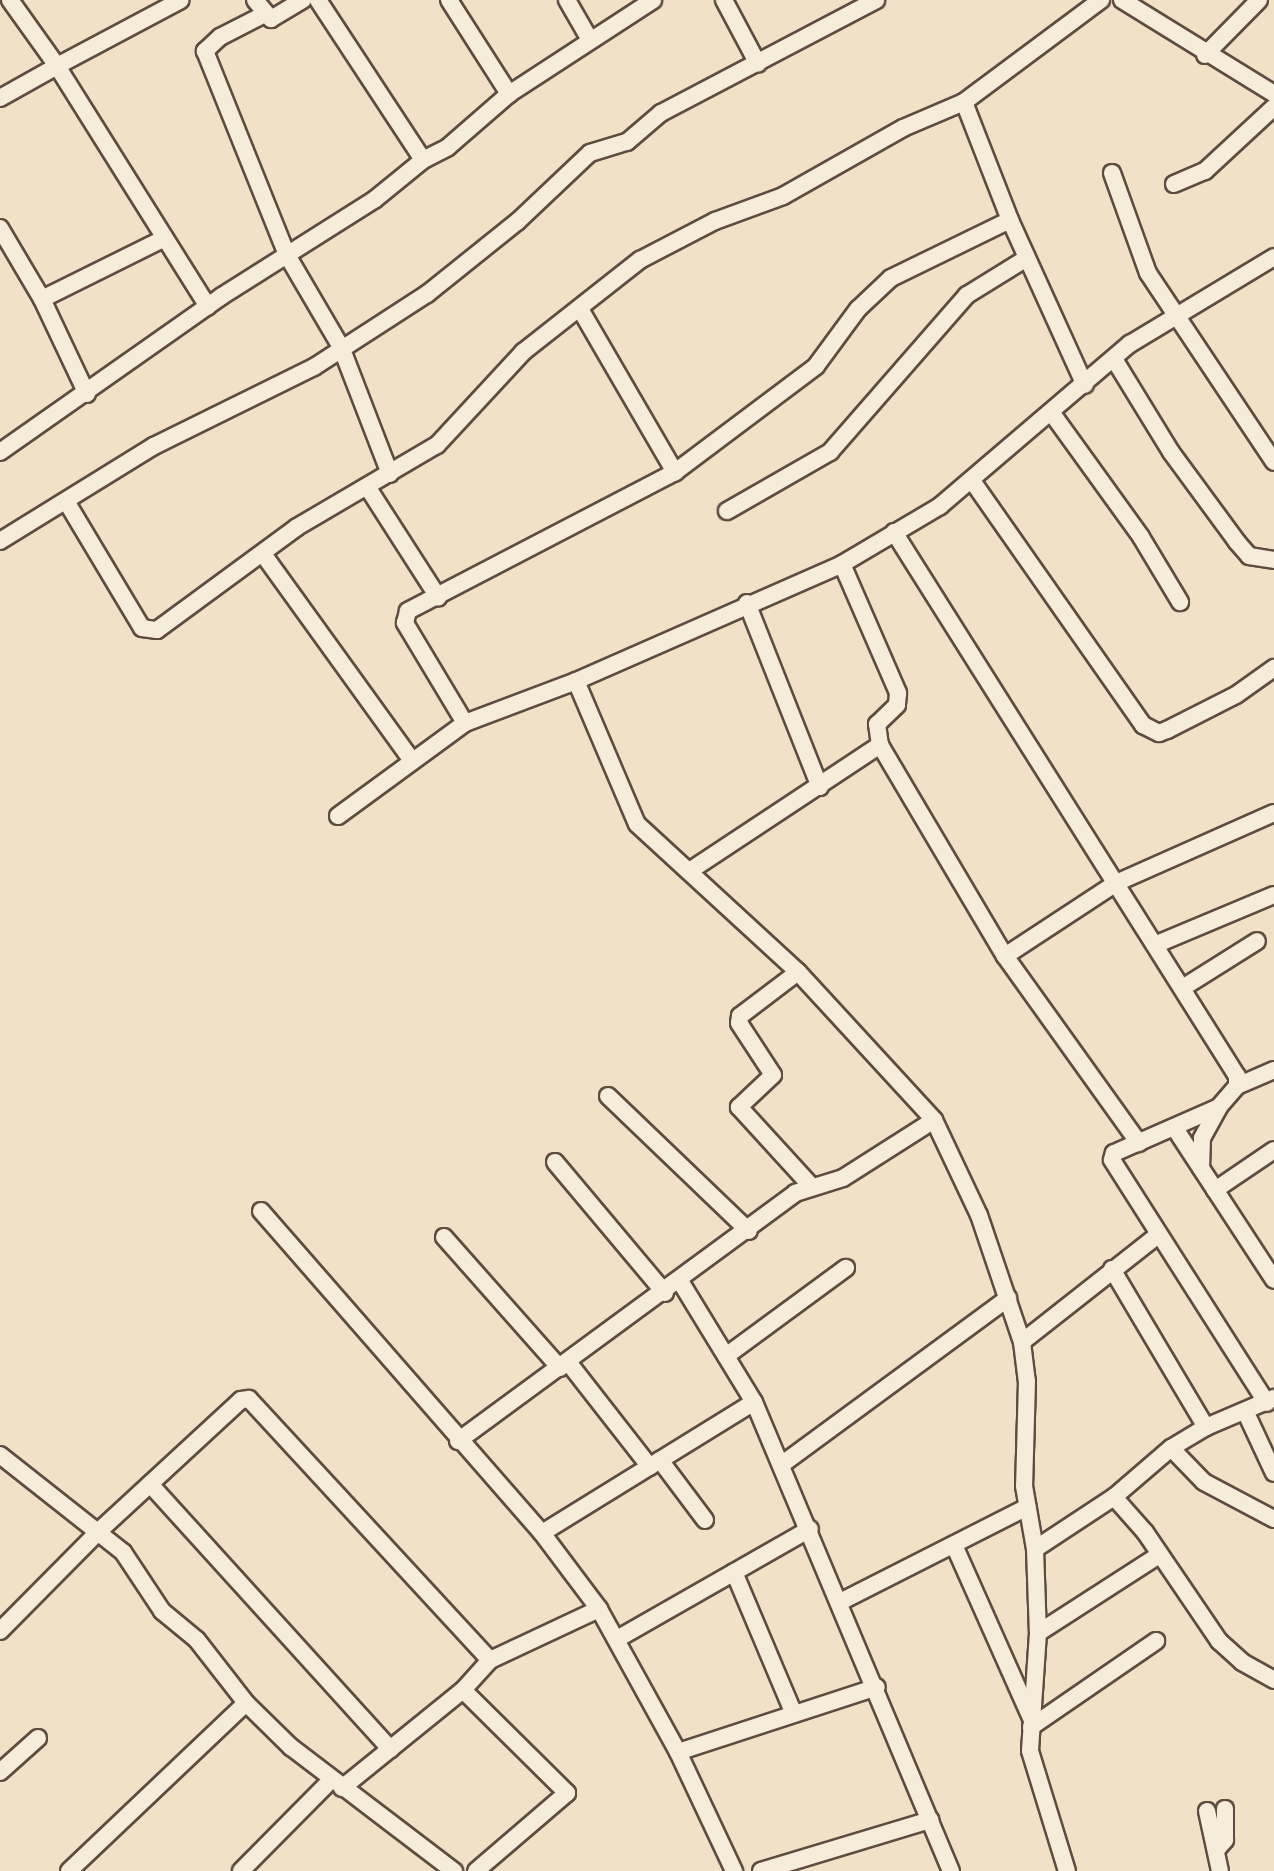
<!DOCTYPE html>
<style>
body{margin:0}
#map{position:relative;width:1274px;height:1871px;overflow:hidden;background:#f1e1c6;font-family:"Libre Caslon Text",serif}
div>[style]{position:absolute}
.roads{filter:drop-shadow(2px 0 #5e4c40) drop-shadow(-2px 0 #5e4c40) drop-shadow(0 2px #5e4c40) drop-shadow(0 -2px #5e4c40)}
.street>*{height:16px;margin:-8px;padding:0 8px;transform-origin:8px;border-radius:8px;background:#f6ecda}
span{translate:-50% -50%;white-space:nowrap;text-align:center;line-height:1.15;-webkit-text-stroke:6px #f6ecda;paint-order:stroke}
</style>
<div id="map">
<div class="roads">
<div class="street">
<div style="left:10px;top:0;width:81px;rotate:54.5deg"></div>
<div style="left:57px;top:66px;width:140px;rotate:-28deg"></div>
<div style="left:255px;top:0;width:25px;rotate:50deg"></div>
<div style="left:271px;top:19px;width:37px;rotate:-31deg"></div>
<div style="left:318px;top:0;width:191px;rotate:56.7deg"></div>
<div style="left:449px;top:0;width:112px;rotate:57.4deg"></div>
<div style="left:567px;top:0;width:46px;rotate:60.1deg"></div>
<div style="left:724px;top:0;width:72px;rotate:62deg"></div>
<div style="left:1122px;top:0;width:179px;rotate:31.7deg"></div>
<div style="left:263px;top:15px;width:48px;rotate:152.9deg"></div>
<div style="left:220px;top:37px;width:21px;rotate:137deg"></div>
<div style="left:205px;top:51px;width:220px;rotate:68.1deg"></div>
<div style="left:287px;top:255px;width:107px;rotate:59.6deg"></div>
<div style="left:341px;top:347px;width:136px;rotate:68.9deg"></div>
<div style="left:1205px;top:55px;width:77px;rotate:-45.5deg"></div>
<div style="left:0;top:98px;width:65px;rotate:-29.3deg"></div>
<div style="left:57px;top:66px;width:284px;rotate:57.9deg"></div>
<div style="left:964px;top:102px;width:127px;rotate:68.7deg"></div>
<div style="left:1010px;top:220px;width:181px;rotate:65.6deg"></div>
<div style="left:1112px;top:173px;width:106px;rotate:70.2deg"></div>
<div style="left:1148px;top:273px;width:227px;rotate:56.3deg"></div>
<div style="left:1174px;top:184px;width:34px;rotate:-23deg"></div>
<div style="left:1205px;top:171px;width:94px;rotate:-42.8deg"></div>
<div style="left:0;top:228px;width:82px;rotate:59.4deg"></div>
<div style="left:42px;top:299px;width:105px;rotate:64.7deg"></div>
<div style="left:42px;top:299px;width:137px;rotate:-26.4deg"></div>
<div style="left:580px;top:309px;width:189px;rotate:59.8deg"></div>
<div style="left:1114px;top:359px;width:109px;rotate:58.5deg"></div>
<div style="left:1171px;top:452px;width:112px;rotate:53.7deg"></div>
<div style="left:1237px;top:542px;width:18px;rotate:49deg"></div>
<div style="left:1249px;top:556px;width:25px;rotate:9deg"></div>
<div style="left:1051px;top:412px;width:154px;rotate:54.2deg"></div>
<div style="left:1141px;top:537px;width:76px;rotate:59deg"></div>
<div style="left:0;top:452px;width:271px;rotate:-35.1deg"></div>
<div style="left:222px;top:296px;width:180px;rotate:-32.3deg"></div>
<div style="left:374px;top:200px;width:63px;rotate:-39.2deg"></div>
<div style="left:423px;top:160px;width:28px;rotate:-27deg"></div>
<div style="left:448px;top:147px;width:81px;rotate:-41deg"></div>
<div style="left:509px;top:94px;width:172px;rotate:-33.1deg"></div>
<div style="left:973px;top:482px;width:297px;rotate:55deg"></div>
<div style="left:1143px;top:725px;width:18px;rotate:27deg"></div>
<div style="left:1159px;top:733px;width:9px;rotate:-21deg"></div>
<div style="left:1167px;top:730px;width:77px;rotate:-26.9deg"></div>
<div style="left:1236px;top:695px;width:47px;rotate:-35.4deg"></div>
<div style="left:368px;top:488px;width:130px;rotate:57.3deg"></div>
<div style="left:66px;top:501px;width:148px;rotate:59.1deg"></div>
<div style="left:142px;top:628px;width:15px;rotate:8deg"></div>
<div style="left:157px;top:630px;width:174px;rotate:-36.3deg"></div>
<div style="left:297px;top:527px;width:162px;rotate:-30.4deg"></div>
<div style="left:437px;top:445px;width:127px;rotate:-47.2deg"></div>
<div style="left:523px;top:352px;width:149px;rotate:-38.2deg"></div>
<div style="left:640px;top:260px;width:85px;rotate:-27.5deg"></div>
<div style="left:715px;top:221px;width:72px;rotate:-20.2deg"></div>
<div style="left:783px;top:196px;width:138px;rotate:-29.5deg"></div>
<div style="left:903px;top:128px;width:66px;rotate:-23.1deg"></div>
<div style="left:964px;top:102px;width:171px;rotate:-36.7deg"></div>
<div style="left:727px;top:511px;width:119px;rotate:-29.8deg"></div>
<div style="left:830px;top:452px;width:208px;rotate:-48.9deg"></div>
<div style="left:967px;top:295px;width:70px;rotate:-31.7deg"></div>
<div style="left:894px;top:532px;width:643px;rotate:57.77deg"></div>
<div style="left:1237px;top:1076px;width:10px;rotate:90deg"></div>
<div style="left:1237px;top:1086px;width:28px;rotate:131deg"></div>
<div style="left:1219px;top:1107px;width:115px;rotate:156.3deg"></div>
<div style="left:1114px;top:1153px;width:7px;rotate:106deg"></div>
<div style="left:1112px;top:1160px;width:288px;rotate:57.5deg"></div>
<div style="left:0;top:541px;width:181px;rotate:-31.7deg"></div>
<div style="left:154px;top:446px;width:178px;rotate:-26.3deg"></div>
<div style="left:314px;top:367px;width:135px;rotate:-32.9deg"></div>
<div style="left:427px;top:294px;width:115px;rotate:-38.7deg"></div>
<div style="left:517px;top:222px;width:100px;rotate:-43.4deg"></div>
<div style="left:590px;top:153px;width:39px;rotate:-17deg"></div>
<div style="left:627px;top:142px;width:45px;rotate:-40.5deg"></div>
<div style="left:661px;top:113px;width:243px;rotate:-27.7deg"></div>
<div style="left:263px;top:554px;width:253px;rotate:54.2deg"></div>
<div style="left:842px;top:564px;width:141px;rotate:66.5deg"></div>
<div style="left:898px;top:693px;width:12px;rotate:95deg"></div>
<div style="left:897px;top:705px;width:28px;rotate:136deg"></div>
<div style="left:877px;top:724px;width:21px;rotate:82deg"></div>
<div style="left:880px;top:745px;width:245px;rotate:59.4deg"></div>
<div style="left:1005px;top:956px;width:230px;rotate:54.4deg"></div>
<div style="left:747px;top:603px;width:198px;rotate:68.4deg"></div>
<div style="left:576px;top:681px;width:155px;rotate:66.9deg"></div>
<div style="left:637px;top:824px;width:219px;rotate:42.6deg"></div>
<div style="left:798px;top:972px;width:201px;rotate:47.4deg"></div>
<div style="left:934px;top:1120px;width:105px;rotate:64.7deg"></div>
<div style="left:979px;top:1215px;width:134px;rotate:71.3deg"></div>
<div style="left:1022px;top:1342px;width:39px;rotate:83deg"></div>
<div style="left:1027px;top:1381px;width:105px;rotate:91.6deg"></div>
<div style="left:1024px;top:1486px;width:64px;rotate:80.1deg"></div>
<div style="left:1035px;top:1549px;width:84px;rotate:88deg"></div>
<div style="left:1038px;top:1633px;width:118px;rotate:93.9deg"></div>
<div style="left:1030px;top:1751px;width:126px;rotate:72.9deg"></div>
<div style="left:465px;top:723px;width:117px;rotate:-121deg"></div>
<div style="left:405px;top:623px;width:12px;rotate:-76deg"></div>
<div style="left:408px;top:611px;width:301px;rotate:-27.5deg"></div>
<div style="left:675px;top:472px;width:176px;rotate:-36.9deg"></div>
<div style="left:816px;top:366px;width:71px;rotate:-53.6deg"></div>
<div style="left:858px;top:309px;width:45px;rotate:-43.2deg"></div>
<div style="left:891px;top:278px;width:132px;rotate:-26deg"></div>
<div style="left:338px;top:816px;width:157px;rotate:-36.2deg"></div>
<div style="left:465px;top:723px;width:119px;rotate:-20.7deg"></div>
<div style="left:576px;top:681px;width:291px;rotate:-23.7deg"></div>
<div style="left:842px;top:564px;width:114px;rotate:-30.6deg"></div>
<div style="left:940px;top:506px;width:250px;rotate:-40.5deg"></div>
<div style="left:1130px;top:344px;width:168px;rotate:-31.1deg"></div>
<div style="left:691px;top:870px;width:227px;rotate:-33.5deg"></div>
<div style="left:1157px;top:944px;width:127px;rotate:-22.7deg"></div>
<div style="left:1005px;top:956px;width:133px;rotate:-33.3deg"></div>
<div style="left:1116px;top:883px;width:173px;rotate:-23.9deg"></div>
<div style="left:798px;top:972px;width:73px;rotate:142.8deg"></div>
<div style="left:740px;top:1016px;width:7px;rotate:98deg"></div>
<div style="left:739px;top:1023px;width:62px;rotate:56.8deg"></div>
<div style="left:773px;top:1075px;width:47px;rotate:136.7deg"></div>
<div style="left:739px;top:1107px;width:108px;rotate:47.6deg"></div>
<div style="left:1184px;top:987px;width:86px;rotate:-32.2deg"></div>
<div style="left:1237px;top:1086px;width:40px;rotate:-23.4deg"></div>
<div style="left:608px;top:1096px;width:195px;rotate:43.8deg"></div>
<div style="left:1176px;top:1130px;width:179px;rotate:56.8deg"></div>
<div style="left:555px;top:1162px;width:171px;rotate:50deg"></div>
<div style="left:1201px;top:1168px;width:30px;rotate:-88deg"></div>
<div style="left:1202px;top:1138px;width:35px;rotate:-61deg"></div>
<div style="left:1215px;top:1190px;width:71px;rotate:-34.1deg"></div>
<div style="left:261px;top:1211px;width:427px;rotate:48.9deg"></div>
<div style="left:542px;top:1533px;width:95px;rotate:53.1deg"></div>
<div style="left:599px;top:1609px;width:163px;rotate:61.1deg"></div>
<div style="left:678px;top:1752px;width:132px;rotate:64.8deg"></div>
<div style="left:444px;top:1237px;width:175px;rotate:48.5deg"></div>
<div style="left:1112px;top:1269px;width:184px;rotate:59.3deg"></div>
<div style="left:680px;top:1281px;width:142px;rotate:58.6deg"></div>
<div style="left:754px;top:1402px;width:509px;rotate:67.22deg"></div>
<div style="left:1022px;top:1342px;width:174px;rotate:-38.2deg"></div>
<div style="left:726px;top:1356px;width:149px;rotate:-36.3deg"></div>
<div style="left:568px;top:1362px;width:133px;rotate:52deg"></div>
<div style="left:1246px;top:1413px;width:66px;rotate:65deg"></div>
<div style="left:458px;top:1441px;width:418px;rotate:-36.3deg"></div>
<div style="left:795px;top:1193px;width:50px;rotate:-17.4deg"></div>
<div style="left:843px;top:1178px;width:108px;rotate:-32.5deg"></div>
<div style="left:1171px;top:1448px;width:47px;rotate:45.9deg"></div>
<div style="left:1204px;top:1482px;width:79px;rotate:27.9deg"></div>
<div style="left:0;top:1455px;width:157px;rotate:38.3deg"></div>
<div style="left:123px;top:1552px;width:71px;rotate:56.5deg"></div>
<div style="left:162px;top:1611px;width:45px;rotate:39.6deg"></div>
<div style="left:197px;top:1640px;width:80px;rotate:52.1deg"></div>
<div style="left:246px;top:1703px;width:63px;rotate:44.4deg"></div>
<div style="left:291px;top:1747px;width:205px;rotate:37.3deg"></div>
<div style="left:660px;top:1460px;width:75px;rotate:53.1deg"></div>
<div style="left:781px;top:1465px;width:282px;rotate:-36.3deg"></div>
<div style="left:150px;top:1484px;width:358px;rotate:47.8deg"></div>
<div style="left:1114px;top:1497px;width:47px;rotate:48.5deg"></div>
<div style="left:1145px;top:1532px;width:132px;rotate:55.8deg"></div>
<div style="left:1219px;top:1641px;width:31px;rotate:42deg"></div>
<div style="left:1242px;top:1662px;width:37px;rotate:29deg"></div>
<div style="left:542px;top:1533px;width:249px;rotate:-31.7deg"></div>
<div style="left:954px;top:1545px;width:189px;rotate:66deg"></div>
<div style="left:1035px;top:1549px;width:95px;rotate:-33.4deg"></div>
<div style="left:1114px;top:1497px;width:75px;rotate:-40.7deg"></div>
<div style="left:1171px;top:1448px;width:41px;rotate:-31deg"></div>
<div style="left:1206px;top:1427px;width:74px;rotate:-23.1deg"></div>
<div style="left:734px;top:1572px;width:154px;rotate:67.1deg"></div>
<div style="left:840px;top:1602px;width:210px;rotate:-26.9deg"></div>
<div style="left:0;top:1631px;width:141px;rotate:-45.3deg"></div>
<div style="left:99px;top:1531px;width:193px;rotate:-42.7deg"></div>
<div style="left:241px;top:1400px;width:8px;rotate:-7deg"></div>
<div style="left:249px;top:1399px;width:355px;rotate:47.3deg"></div>
<div style="left:490px;top:1660px;width:120px;rotate:-25.1deg"></div>
<div style="left:1038px;top:1633px;width:144px;rotate:-32.8deg"></div>
<div style="left:617px;top:1639px;width:222px;rotate:-29.7deg"></div>
<div style="left:1031px;top:1727px;width:152px;rotate:-34.5deg"></div>
<div style="left:678px;top:1752px;width:209px;rotate:-18.1deg"></div>
<div style="left:0;top:1772px;width:51px;rotate:-41.8deg"></div>
<div style="left:342px;top:1788px;width:156px;rotate:-39deg"></div>
<div style="left:1207px;top:1811px;width:61px;rotate:77.8deg"></div>
<div style="left:1218px;top:1848px;width:11px;rotate:-49deg"></div>
<div style="left:1225px;top:1840px;width:31px;rotate:-90deg"></div>
<div style="left:69px;top:1871px;width:244px;rotate:-43.5deg"></div>
<div style="left:241px;top:1871px;width:128px;rotate:-45.3deg"></div>
<div style="left:476px;top:1871px;width:120px;rotate:-40.6deg"></div>
<div style="left:567px;top:1793px;width:146px;rotate:-135.3deg"></div>
<div style="left:463px;top:1690px;width:40px;rotate:-48deg"></div>
<div style="left:761px;top:1871px;width:177px;rotate:-16.8deg"></div>
</div>
</div>
</div>
